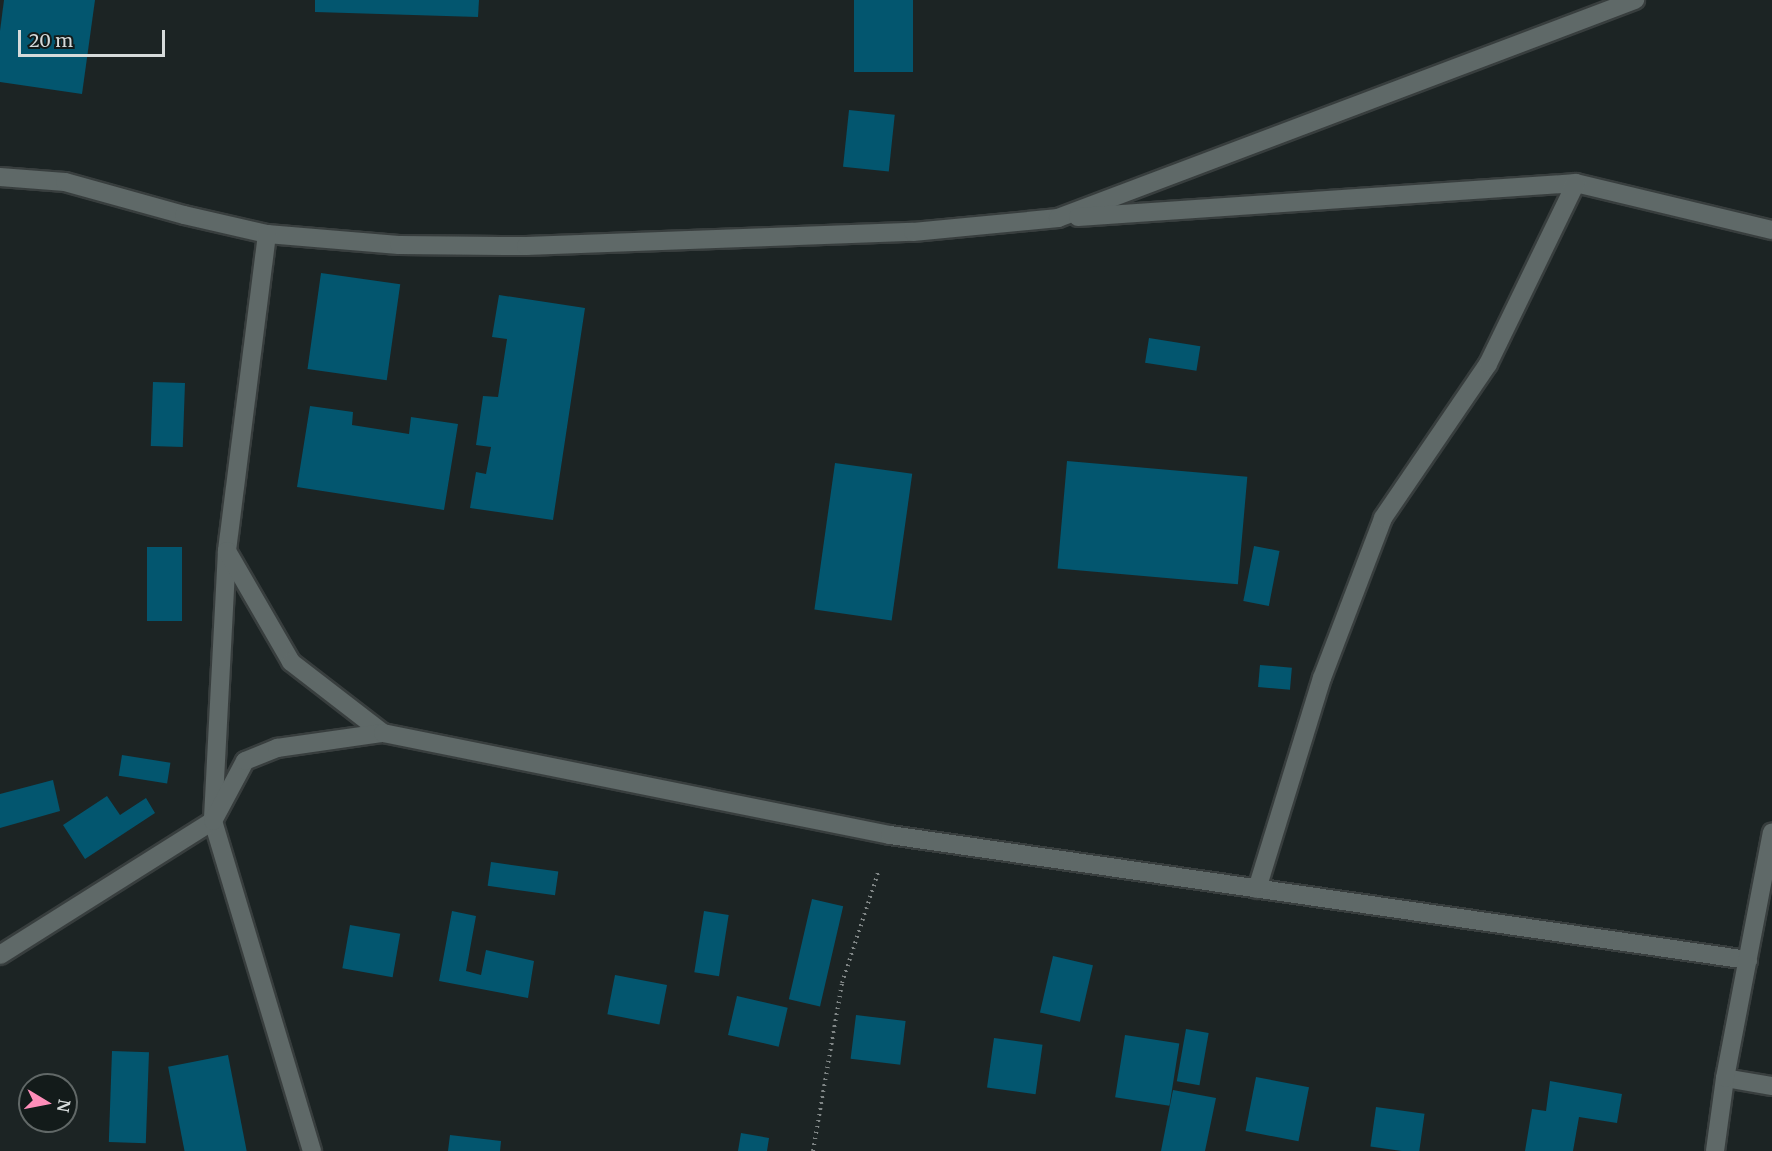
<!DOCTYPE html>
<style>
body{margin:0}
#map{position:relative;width:1772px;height:1151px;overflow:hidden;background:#1c2424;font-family:Merriweather,serif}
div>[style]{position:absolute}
.building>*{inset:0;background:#03566f;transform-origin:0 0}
.path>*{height:4px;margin-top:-2px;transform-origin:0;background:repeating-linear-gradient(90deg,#808686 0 1.5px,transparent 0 6px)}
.roads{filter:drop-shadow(2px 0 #383e3e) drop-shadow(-2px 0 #383e3e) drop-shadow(0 2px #383e3e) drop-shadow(0 -2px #383e3e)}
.minor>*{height:18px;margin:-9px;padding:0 9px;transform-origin:9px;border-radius:9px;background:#5f6968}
span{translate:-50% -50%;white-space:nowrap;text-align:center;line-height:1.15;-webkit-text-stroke:4.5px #131b1a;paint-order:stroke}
.north{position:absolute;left:18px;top:1073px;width:60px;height:60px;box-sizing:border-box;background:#131b1a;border:2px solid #616867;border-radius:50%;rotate:100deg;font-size:16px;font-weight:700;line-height:24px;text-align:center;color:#d6dbdb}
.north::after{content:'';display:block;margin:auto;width:21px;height:27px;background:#ff8eba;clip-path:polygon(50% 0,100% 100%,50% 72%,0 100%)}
.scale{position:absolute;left:18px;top:30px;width:147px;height:27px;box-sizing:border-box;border:3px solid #d6dbdb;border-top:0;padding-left:8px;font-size:18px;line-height:21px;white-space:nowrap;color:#d6dbdb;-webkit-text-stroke:4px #131b1a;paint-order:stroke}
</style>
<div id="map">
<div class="building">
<div style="clip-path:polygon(4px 0,95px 0,82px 94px,0 82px,0 31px)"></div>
<div style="clip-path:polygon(315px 0,479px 0,478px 17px,315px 12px)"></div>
<div style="left:854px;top:0;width:59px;height:72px"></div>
<div style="left:849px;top:110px;width:46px;height:57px;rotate:6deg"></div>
<div style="left:321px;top:273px;width:80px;height:97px;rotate:8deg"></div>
<div style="clip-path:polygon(499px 295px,585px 308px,553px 520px,470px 508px,476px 472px,486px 474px,491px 447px,476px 445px,483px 396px,498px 397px,507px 339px,492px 337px)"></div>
<div style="left:1149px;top:338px;width:52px;height:25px;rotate:9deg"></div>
<div style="left:153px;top:382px;width:32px;height:64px;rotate:2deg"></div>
<div style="clip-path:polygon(310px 406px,353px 412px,352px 425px,409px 434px,411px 417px,458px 424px,444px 510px,297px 487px)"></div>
<div style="left:1067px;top:461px;width:181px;height:108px;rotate:5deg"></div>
<div style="left:835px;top:463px;width:78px;height:148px;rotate:8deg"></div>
<div style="left:1254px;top:546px;width:26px;height:56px;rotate:11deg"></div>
<div style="left:147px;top:547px;width:35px;height:74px"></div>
<div style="left:1260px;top:665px;width:32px;height:22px;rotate:5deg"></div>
<div style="left:122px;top:755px;width:49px;height:21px;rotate:9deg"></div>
<div style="clip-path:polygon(53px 780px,60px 811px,0 828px,0 794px)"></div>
<div style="clip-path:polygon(107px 796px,120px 815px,146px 798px,155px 813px,85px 859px,63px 825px)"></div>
<div style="left:491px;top:862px;width:68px;height:24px;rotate:8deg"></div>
<div style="left:812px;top:899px;width:32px;height:103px;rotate:13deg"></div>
<div style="clip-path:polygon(452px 911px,476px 916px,466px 971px,481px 975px,486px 950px,534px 961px,528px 998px,439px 981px)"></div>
<div style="left:704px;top:911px;width:25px;height:62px;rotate:9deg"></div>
<div style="left:350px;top:925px;width:51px;height:44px;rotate:10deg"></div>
<div style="left:1053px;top:956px;width:41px;height:58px;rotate:13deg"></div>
<div style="left:615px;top:975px;width:53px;height:40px;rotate:11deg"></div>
<div style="left:737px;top:996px;width:52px;height:40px;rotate:13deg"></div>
<div style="left:856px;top:1015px;width:50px;height:44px;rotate:7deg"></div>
<div style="left:1186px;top:1029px;width:23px;height:53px;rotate:10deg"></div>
<div style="left:1125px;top:1035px;width:55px;height:63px;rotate:9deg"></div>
<div style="left:994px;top:1038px;width:49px;height:50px;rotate:8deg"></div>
<div style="left:112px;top:1051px;width:37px;height:91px;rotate:2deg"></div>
<div style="left:228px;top:1055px;width:98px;height:61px;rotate:79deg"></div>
<div style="left:1256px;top:1077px;width:54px;height:55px;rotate:11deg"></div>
<div style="clip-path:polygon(1550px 1081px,1622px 1094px,1617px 1123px,1579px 1117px,1573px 1151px,1525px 1151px,1532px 1109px,1546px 1111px)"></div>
<div style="clip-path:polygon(1173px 1090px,1216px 1098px,1205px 1151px,1161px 1151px)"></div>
<div style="left:1376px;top:1107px;width:49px;height:40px;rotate:8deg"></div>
<div style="clip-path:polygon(741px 1133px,769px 1138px,767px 1151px,738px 1151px)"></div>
<div style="clip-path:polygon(450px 1135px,501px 1141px,500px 1151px,448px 1151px)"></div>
</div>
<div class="path">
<div style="left:813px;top:1151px;width:170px;rotate:-80.2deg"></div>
<div style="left:842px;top:983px;width:119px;rotate:-71.9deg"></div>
</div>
<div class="roads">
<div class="minor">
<div style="left:0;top:177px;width:65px;rotate:4.4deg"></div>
<div style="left:65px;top:182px;width:123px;rotate:15.5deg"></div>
<div style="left:184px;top:215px;width:85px;rotate:12.9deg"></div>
<div style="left:267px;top:234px;width:132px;rotate:4.8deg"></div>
<div style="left:399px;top:245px;width:127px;rotate:0.5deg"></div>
<div style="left:526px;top:246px;width:387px;rotate:-2.1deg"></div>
<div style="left:913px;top:232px;width:146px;rotate:-5.5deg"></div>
<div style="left:1058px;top:218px;width:617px;rotate:-20.7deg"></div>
<div style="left:1078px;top:217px;width:499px;rotate:-3.9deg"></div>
<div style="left:1576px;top:183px;width:202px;rotate:13.5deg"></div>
<div style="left:267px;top:234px;width:320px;rotate:97.2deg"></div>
<div style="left:227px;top:551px;width:270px;rotate:93deg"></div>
<div style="left:213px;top:821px;width:345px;rotate:73.3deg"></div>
<div style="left:227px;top:551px;width:128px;rotate:60deg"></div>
<div style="left:291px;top:662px;width:116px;rotate:37.7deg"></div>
<div style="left:1257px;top:889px;width:221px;rotate:-72.9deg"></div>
<div style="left:1322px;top:678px;width:171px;rotate:-69.1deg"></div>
<div style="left:1383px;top:518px;width:186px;rotate:-55.7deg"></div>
<div style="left:1488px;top:364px;width:201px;rotate:-64.1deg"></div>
<div style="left:0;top:955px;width:252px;rotate:-32.2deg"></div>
<div style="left:213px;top:821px;width:68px;rotate:-61.9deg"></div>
<div style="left:245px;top:761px;width:35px;rotate:-22deg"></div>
<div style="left:277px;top:748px;width:107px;rotate:-8.1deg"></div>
<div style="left:383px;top:733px;width:517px;rotate:11.38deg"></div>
<div style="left:890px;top:835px;width:867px;rotate:8.29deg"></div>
<div style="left:1725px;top:1078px;width:48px;rotate:9.7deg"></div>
<div style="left:1715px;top:1151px;width:74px;rotate:-82.2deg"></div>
<div style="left:1725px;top:1078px;width:250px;rotate:-79.2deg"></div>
</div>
</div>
<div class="north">N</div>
<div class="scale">20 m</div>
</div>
